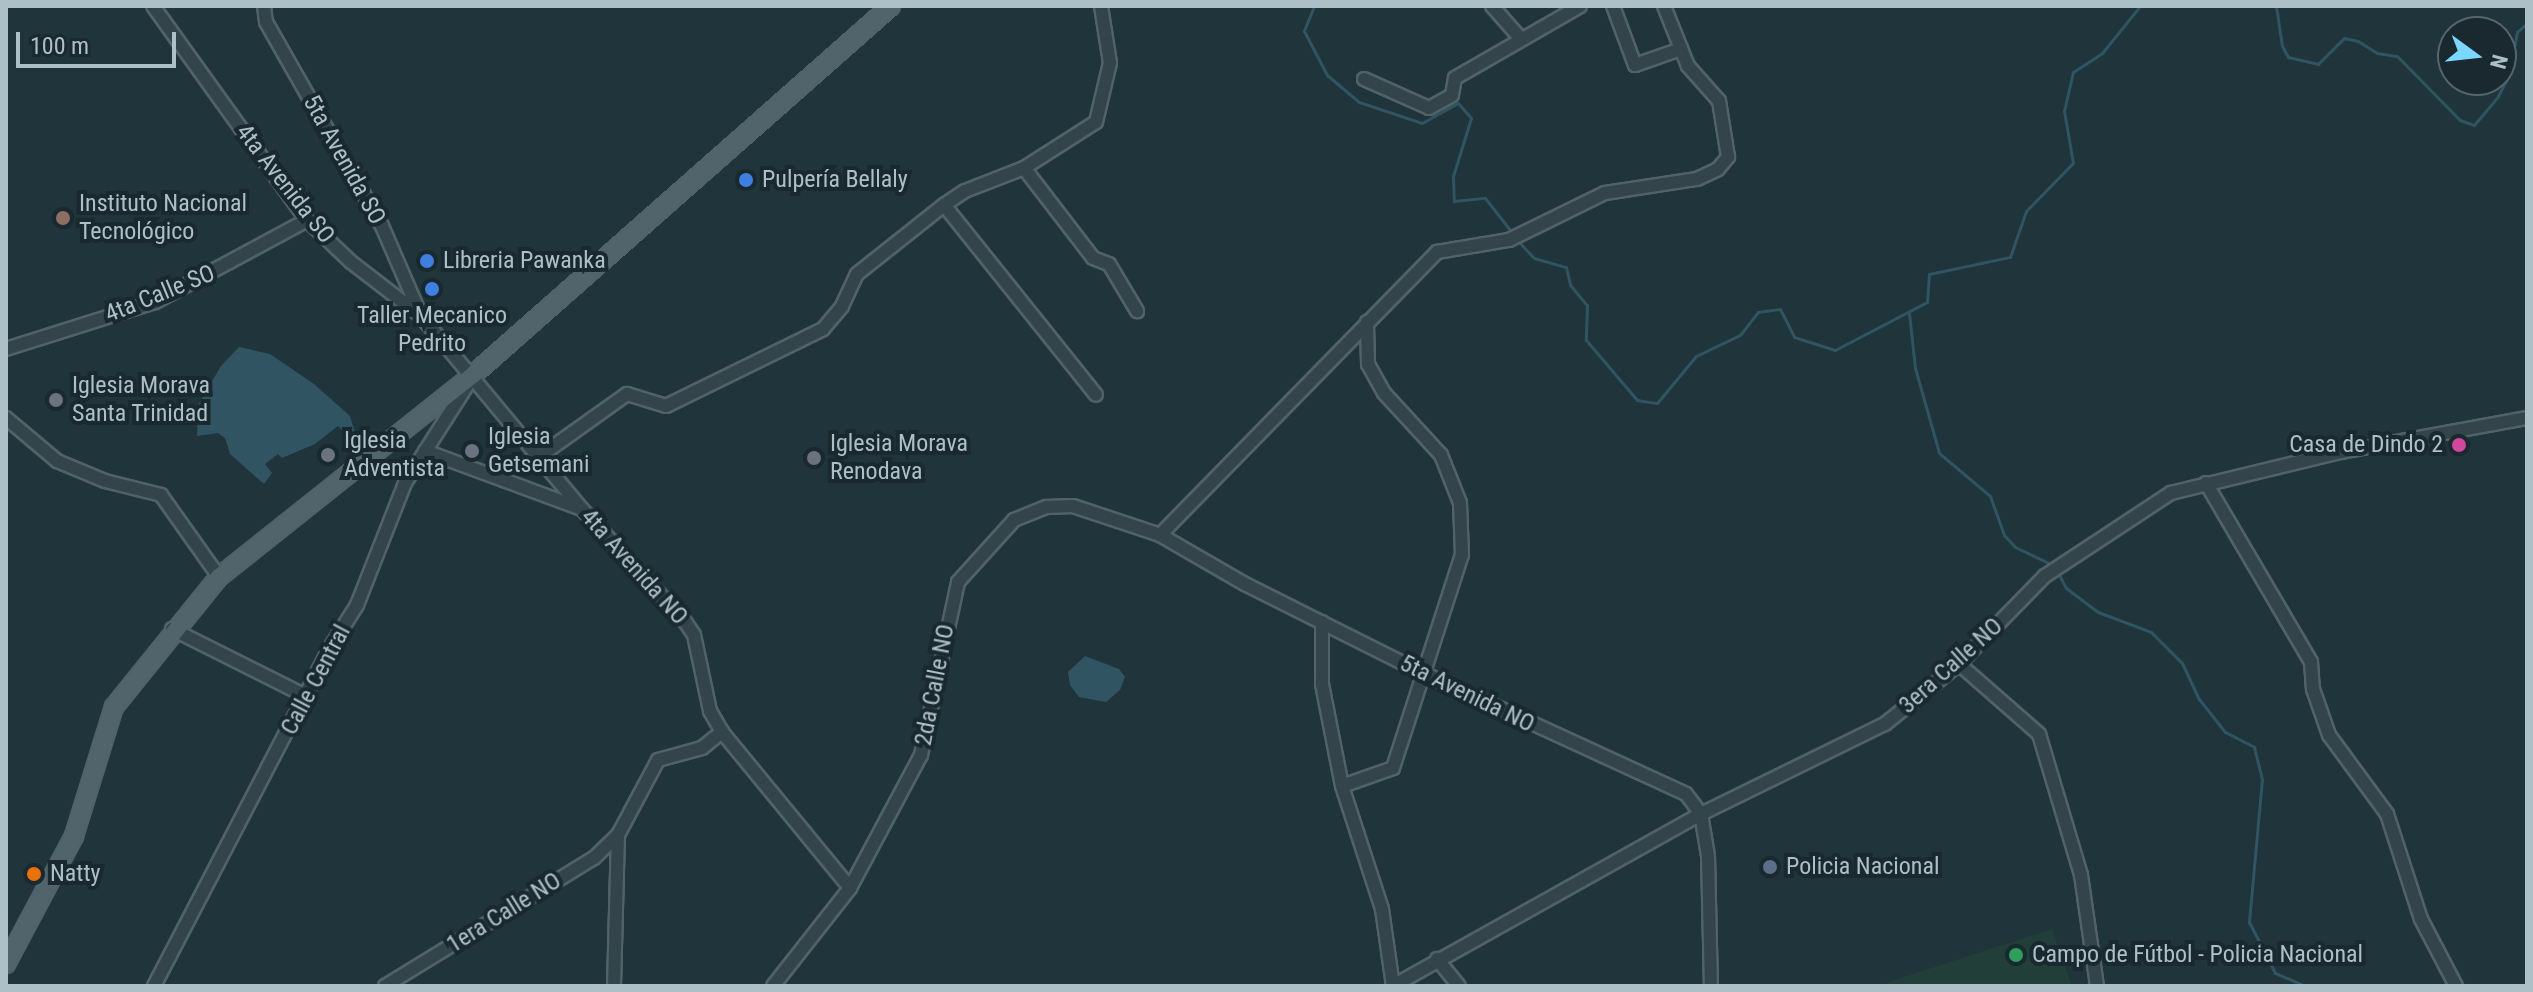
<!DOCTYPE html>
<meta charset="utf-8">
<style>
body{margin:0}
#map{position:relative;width:2533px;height:992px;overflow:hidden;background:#1f343b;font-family:"Roboto Condensed",sans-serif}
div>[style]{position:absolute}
.green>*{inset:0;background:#223e38}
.water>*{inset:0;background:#305462}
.stream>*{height:3px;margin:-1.5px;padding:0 1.5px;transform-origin:1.5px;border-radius:1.5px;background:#305462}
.roads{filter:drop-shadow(2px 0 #516269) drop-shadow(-2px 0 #516269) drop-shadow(0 2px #516269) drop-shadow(0 -2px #516269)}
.minor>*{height:12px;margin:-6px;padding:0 6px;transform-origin:6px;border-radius:6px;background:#33444b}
.major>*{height:16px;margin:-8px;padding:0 8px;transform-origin:8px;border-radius:8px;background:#51646b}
.dots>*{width:22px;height:22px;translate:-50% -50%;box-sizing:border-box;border:4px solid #19292f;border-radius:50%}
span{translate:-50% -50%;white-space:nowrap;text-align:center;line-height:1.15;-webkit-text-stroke:8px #19292f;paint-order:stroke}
.street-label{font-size:24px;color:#aec0c7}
.poi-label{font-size:24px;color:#aec0c7}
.left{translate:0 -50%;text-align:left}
.right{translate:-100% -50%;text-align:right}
.frame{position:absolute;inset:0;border:8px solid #aec0c7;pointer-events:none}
.north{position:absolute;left:2437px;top:16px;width:80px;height:80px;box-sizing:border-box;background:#19292f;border:2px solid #55656c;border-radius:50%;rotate:105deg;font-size:22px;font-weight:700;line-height:32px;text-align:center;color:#aec0c7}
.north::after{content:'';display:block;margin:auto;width:28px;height:36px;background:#7bd7ff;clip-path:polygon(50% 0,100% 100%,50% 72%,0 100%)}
.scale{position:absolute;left:16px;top:32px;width:160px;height:36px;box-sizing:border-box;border:4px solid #aec0c7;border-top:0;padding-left:10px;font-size:24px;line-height:28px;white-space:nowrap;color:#aec0c7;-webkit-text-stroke:6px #19292f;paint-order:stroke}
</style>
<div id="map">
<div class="green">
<div style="clip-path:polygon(2052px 929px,2072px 986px,1881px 986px,1891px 981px)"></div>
</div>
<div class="water">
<div style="clip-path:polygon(239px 347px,270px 354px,314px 384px,350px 416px,356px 435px,350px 439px,338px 426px,315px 444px,282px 458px,278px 454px,265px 464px,272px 473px,264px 484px,230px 454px,225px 438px,218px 433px,197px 436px,198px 405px,221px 366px)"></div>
<div style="clip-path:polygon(1085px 656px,1119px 669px,1125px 677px,1120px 690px,1106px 702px,1079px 697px,1070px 685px,1068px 672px)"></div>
</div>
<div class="stream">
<div style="left:1314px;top:6px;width:27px;rotate:112deg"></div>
<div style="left:1304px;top:31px;width:50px;rotate:62.4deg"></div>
<div style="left:1327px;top:75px;width:42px;rotate:40.2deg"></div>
<div style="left:1359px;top:102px;width:66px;rotate:18.4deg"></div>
<div style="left:1422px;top:123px;width:41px;rotate:-29.1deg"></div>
<div style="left:1458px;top:103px;width:20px;rotate:49deg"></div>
<div style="left:1471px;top:118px;width:61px;rotate:107.2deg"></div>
<div style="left:1453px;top:176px;width:25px;rotate:88deg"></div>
<div style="left:1454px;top:201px;width:31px;rotate:-6deg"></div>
<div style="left:1485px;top:198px;width:47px;rotate:51.9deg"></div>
<div style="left:2276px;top:6px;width:40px;rotate:81.5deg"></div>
<div style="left:2282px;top:46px;width:13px;rotate:61deg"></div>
<div style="left:2288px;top:57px;width:31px;rotate:13deg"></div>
<div style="left:2318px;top:64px;width:37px;rotate:-45deg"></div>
<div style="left:2344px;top:38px;width:14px;rotate:12deg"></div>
<div style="left:2358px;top:41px;width:22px;rotate:32deg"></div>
<div style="left:2377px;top:53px;width:20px;rotate:9deg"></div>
<div style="left:2397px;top:56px;width:90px;rotate:45.5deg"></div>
<div style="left:2460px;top:120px;width:15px;rotate:20deg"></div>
<div style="left:2474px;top:125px;width:38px;rotate:-50deg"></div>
<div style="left:2498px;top:96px;width:24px;rotate:-62deg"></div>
<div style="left:2509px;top:75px;width:44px;rotate:-79.5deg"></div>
<div style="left:2517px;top:32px;width:13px;rotate:-42deg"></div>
<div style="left:1518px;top:241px;width:23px;rotate:47deg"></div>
<div style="left:1534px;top:258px;width:33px;rotate:16deg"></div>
<div style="left:1566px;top:267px;width:18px;rotate:77deg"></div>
<div style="left:1570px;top:285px;width:26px;rotate:50deg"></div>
<div style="left:1587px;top:305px;width:35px;rotate:92deg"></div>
<div style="left:1586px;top:340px;width:79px;rotate:49.6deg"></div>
<div style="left:1637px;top:400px;width:20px;rotate:9deg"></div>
<div style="left:1657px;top:403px;width:61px;rotate:-50.3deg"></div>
<div style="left:1696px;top:356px;width:49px;rotate:-25.5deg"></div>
<div style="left:1740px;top:335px;width:29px;rotate:-52deg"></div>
<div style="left:1758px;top:312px;width:22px;rotate:-8deg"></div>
<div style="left:1780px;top:309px;width:31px;rotate:63deg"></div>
<div style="left:1794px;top:337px;width:43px;rotate:17.6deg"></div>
<div style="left:1835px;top:350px;width:104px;rotate:-27.6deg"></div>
<div style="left:1927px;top:302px;width:28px;rotate:-86deg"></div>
<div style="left:1929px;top:274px;width:83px;rotate:-11.9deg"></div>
<div style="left:2010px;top:257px;width:49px;rotate:-70.8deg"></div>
<div style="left:2026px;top:211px;width:67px;rotate:-45.6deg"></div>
<div style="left:2073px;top:163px;width:53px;rotate:-99.8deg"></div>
<div style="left:2064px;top:111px;width:40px;rotate:-77deg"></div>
<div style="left:2073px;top:72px;width:35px;rotate:-33deg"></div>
<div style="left:2102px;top:53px;width:60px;rotate:-51deg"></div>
<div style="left:1909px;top:313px;width:55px;rotate:83.8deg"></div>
<div style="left:1915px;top:368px;width:88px;rotate:74.2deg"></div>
<div style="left:1939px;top:453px;width:67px;rotate:40.1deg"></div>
<div style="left:1990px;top:496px;width:41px;rotate:70.3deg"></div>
<div style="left:2004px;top:535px;width:16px;rotate:47deg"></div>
<div style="left:2015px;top:547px;width:44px;rotate:25.4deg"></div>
<div style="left:2058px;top:573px;width:17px;rotate:62deg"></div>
<div style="left:2066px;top:588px;width:40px;rotate:37deg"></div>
<div style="left:2098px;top:612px;width:57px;rotate:20.7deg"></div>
<div style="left:2151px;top:632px;width:44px;rotate:45deg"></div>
<div style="left:2182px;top:663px;width:40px;rotate:65deg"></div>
<div style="left:2199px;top:699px;width:42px;rotate:51.8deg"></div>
<div style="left:2225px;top:732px;width:33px;rotate:27deg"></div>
<div style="left:2254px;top:747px;width:33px;rotate:76deg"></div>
<div style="left:2262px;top:779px;width:144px;rotate:95.2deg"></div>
<div style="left:2249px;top:922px;width:57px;rotate:63deg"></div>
<div style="left:2275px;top:973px;width:34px;rotate:23deg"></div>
</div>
<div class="roads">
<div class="minor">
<div style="left:153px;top:6px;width:264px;rotate:54.3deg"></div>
<div style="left:307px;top:220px;width:61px;rotate:43.7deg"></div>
<div style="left:351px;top:262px;width:88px;rotate:37.6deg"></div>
<div style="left:421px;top:316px;width:251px;rotate:50.2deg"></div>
<div style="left:582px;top:509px;width:154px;rotate:47.6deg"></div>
<div style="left:686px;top:623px;width:14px;rotate:56deg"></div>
<div style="left:694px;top:635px;width:78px;rotate:78.1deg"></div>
<div style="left:710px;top:711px;width:24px;rotate:60deg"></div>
<div style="left:722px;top:732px;width:202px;rotate:50.6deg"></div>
<div style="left:264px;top:6px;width:16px;rotate:83deg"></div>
<div style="left:266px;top:22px;width:235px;rotate:60.4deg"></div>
<div style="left:382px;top:226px;width:98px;rotate:66.6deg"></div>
<div style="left:1492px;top:6px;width:44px;rotate:48.7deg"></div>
<div style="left:1613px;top:6px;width:63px;rotate:69.6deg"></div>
<div style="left:1635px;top:65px;width:49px;rotate:-19.2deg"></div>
<div style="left:1364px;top:79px;width:71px;rotate:24deg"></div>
<div style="left:1429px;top:108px;width:26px;rotate:-29deg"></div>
<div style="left:1452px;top:95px;width:17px;rotate:-80deg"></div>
<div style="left:1455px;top:78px;width:144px;rotate:-29.9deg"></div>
<div style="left:1024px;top:168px;width:113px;rotate:52.5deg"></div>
<div style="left:1093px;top:258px;width:17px;rotate:21deg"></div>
<div style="left:1109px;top:264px;width:55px;rotate:59.2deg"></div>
<div style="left:944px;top:205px;width:243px;rotate:51.3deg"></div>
<div style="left:6px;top:349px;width:156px;rotate:-17.5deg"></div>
<div style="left:155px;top:302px;width:173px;rotate:-28.3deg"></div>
<div style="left:6px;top:418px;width:67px;rotate:40.1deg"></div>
<div style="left:57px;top:461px;width:52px;rotate:22.6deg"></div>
<div style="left:105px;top:481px;width:58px;rotate:14deg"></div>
<div style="left:161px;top:495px;width:100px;rotate:54.7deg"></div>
<div style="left:425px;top:451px;width:164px;rotate:20.3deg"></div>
<div style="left:540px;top:456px;width:107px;rotate:-35.5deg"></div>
<div style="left:627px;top:394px;width:41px;rotate:17.1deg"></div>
<div style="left:666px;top:406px;width:175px;rotate:-26.1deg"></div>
<div style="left:823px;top:329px;width:30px;rotate:-50deg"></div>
<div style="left:842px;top:306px;width:35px;rotate:-65deg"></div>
<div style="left:857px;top:274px;width:111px;rotate:-38.4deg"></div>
<div style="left:944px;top:205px;width:25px;rotate:-34deg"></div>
<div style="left:965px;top:191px;width:63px;rotate:-21.3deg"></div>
<div style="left:1024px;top:168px;width:85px;rotate:-32.6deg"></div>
<div style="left:1096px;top:122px;width:61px;rotate:-76.7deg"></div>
<div style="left:1110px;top:63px;width:58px;rotate:-99deg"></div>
<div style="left:2206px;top:483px;width:208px;rotate:59.6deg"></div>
<div style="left:2311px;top:662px;width:27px;rotate:86deg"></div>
<div style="left:2313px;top:689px;width:49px;rotate:70.8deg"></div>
<div style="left:2329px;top:735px;width:98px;rotate:53.7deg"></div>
<div style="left:2387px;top:814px;width:110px;rotate:72.1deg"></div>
<div style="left:2421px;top:919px;width:76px;rotate:62.4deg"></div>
<div style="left:1160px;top:535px;width:396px;rotate:-45.6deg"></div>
<div style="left:1437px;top:252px;width:73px;rotate:-9.5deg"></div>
<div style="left:1509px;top:240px;width:107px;rotate:-26.1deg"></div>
<div style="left:1605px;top:193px;width:93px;rotate:-8.7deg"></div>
<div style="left:1697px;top:179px;width:23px;rotate:-25deg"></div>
<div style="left:1718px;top:169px;width:16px;rotate:-50deg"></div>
<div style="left:1728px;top:157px;width:57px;rotate:-99.1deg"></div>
<div style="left:1719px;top:101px;width:47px;rotate:-131.5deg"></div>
<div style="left:1688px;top:66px;width:65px;rotate:-111.8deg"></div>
<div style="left:1322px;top:622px;width:62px;rotate:90deg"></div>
<div style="left:1322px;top:684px;width:104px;rotate:78.9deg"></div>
<div style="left:1342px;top:786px;width:129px;rotate:72deg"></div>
<div style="left:1382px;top:909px;width:78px;rotate:81.9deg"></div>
<div style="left:172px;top:629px;width:152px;rotate:26.6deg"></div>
<div style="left:1959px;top:664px;width:106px;rotate:41.2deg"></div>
<div style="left:2039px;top:734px;width:147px;rotate:73.4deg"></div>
<div style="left:2081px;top:875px;width:112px;rotate:81.8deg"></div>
<div style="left:1342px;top:786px;width:54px;rotate:-19.4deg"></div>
<div style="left:1393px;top:768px;width:224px;rotate:-72.1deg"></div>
<div style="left:1462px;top:555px;width:52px;rotate:-92.2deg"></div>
<div style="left:1460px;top:503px;width:52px;rotate:-111.6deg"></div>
<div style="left:1441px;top:455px;width:84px;rotate:-132.6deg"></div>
<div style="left:1384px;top:393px;width:33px;rotate:-119deg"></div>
<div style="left:1368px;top:364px;width:42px;rotate:-91.4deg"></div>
<div style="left:1437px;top:959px;width:35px;rotate:51deg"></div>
<div style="left:154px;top:986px;width:381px;rotate:-62.5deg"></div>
<div style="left:330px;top:648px;width:51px;rotate:-57.9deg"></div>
<div style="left:357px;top:605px;width:131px;rotate:-68.5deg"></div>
<div style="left:405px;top:483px;width:117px;rotate:-57.5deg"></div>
<div style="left:385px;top:986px;width:245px;rotate:-31.5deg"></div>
<div style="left:594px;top:858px;width:33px;rotate:-44deg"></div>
<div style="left:618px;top:835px;width:85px;rotate:-61.9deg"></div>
<div style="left:658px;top:760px;width:46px;rotate:-15.3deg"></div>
<div style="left:702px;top:748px;width:26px;rotate:-39deg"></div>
<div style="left:614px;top:986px;width:151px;rotate:-88.5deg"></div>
<div style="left:773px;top:986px;width:125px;rotate:-51.8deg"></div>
<div style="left:850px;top:888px;width:151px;rotate:-61.9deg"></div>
<div style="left:921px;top:755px;width:177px;rotate:-77.9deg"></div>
<div style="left:958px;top:582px;width:84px;rotate:-47.9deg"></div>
<div style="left:1014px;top:520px;width:35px;rotate:-22deg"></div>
<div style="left:1047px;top:507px;width:26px;rotate:-2deg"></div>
<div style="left:1073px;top:506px;width:92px;rotate:18.4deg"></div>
<div style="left:1160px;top:535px;width:98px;rotate:30deg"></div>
<div style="left:1245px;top:584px;width:199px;rotate:26.6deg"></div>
<div style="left:1423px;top:673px;width:289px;rotate:24.7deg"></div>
<div style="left:1686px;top:794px;width:25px;rotate:53deg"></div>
<div style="left:1701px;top:814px;width:43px;rotate:80.5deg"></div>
<div style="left:1708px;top:856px;width:130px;rotate:88.7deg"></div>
<div style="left:1393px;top:986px;width:353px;rotate:-29.2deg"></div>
<div style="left:1701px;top:814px;width:205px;rotate:-26.1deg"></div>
<div style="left:1885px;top:724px;width:95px;rotate:-39deg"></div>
<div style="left:1959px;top:664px;width:123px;rotate:-45.7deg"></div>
<div style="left:2045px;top:576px;width:151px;rotate:-33.4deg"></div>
<div style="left:2171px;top:493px;width:175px;rotate:-13.6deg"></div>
<div style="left:2341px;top:452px;width:189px;rotate:-10.4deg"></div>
</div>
<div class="major">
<div style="left:6px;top:964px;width:145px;rotate:-62deg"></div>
<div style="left:74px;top:836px;width:135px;rotate:-72.8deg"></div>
<div style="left:114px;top:707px;width:167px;rotate:-51.1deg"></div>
<div style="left:219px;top:577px;width:326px;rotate:-38.5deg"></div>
<div style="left:474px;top:374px;width:556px;rotate:-41.43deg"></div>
</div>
</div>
<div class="dots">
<div style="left:746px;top:180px;background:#3f7fe0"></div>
<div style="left:63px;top:218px;background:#8d6e63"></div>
<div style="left:427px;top:261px;background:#3f7fe0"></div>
<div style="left:432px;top:289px;background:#3f7fe0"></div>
<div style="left:56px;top:400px;background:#6b7280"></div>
<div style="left:2459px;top:445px;background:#d1479c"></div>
<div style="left:472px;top:451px;background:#6b7280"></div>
<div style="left:328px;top:455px;background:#6b7280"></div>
<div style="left:814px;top:458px;background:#6b7280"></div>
<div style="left:1770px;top:867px;background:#5c6f8a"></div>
<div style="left:34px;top:874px;background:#e8710a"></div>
<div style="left:2016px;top:955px;background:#2e9e5b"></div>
</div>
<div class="street-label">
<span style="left:344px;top:160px;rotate:61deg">5ta Avenida SO</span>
<span style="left:285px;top:184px;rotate:52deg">4ta Avenida SO</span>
<span style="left:160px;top:294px;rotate:-22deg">4ta Calle SO</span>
<span style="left:634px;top:567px;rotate:48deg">4ta Avenida NO</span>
<span style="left:1951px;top:666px;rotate:-42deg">3era Calle NO</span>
<span style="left:316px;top:680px;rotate:-62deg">Calle Central</span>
<span style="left:935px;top:685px;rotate:-79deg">2da Calle NO</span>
<span style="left:1467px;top:694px;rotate:26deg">5ta Avenida NO</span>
<span style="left:504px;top:913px;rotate:-32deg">1era Calle NO</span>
</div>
<div class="poi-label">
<span class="left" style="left:762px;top:180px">Pulpería Bellaly</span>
<span class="left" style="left:79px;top:218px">Instituto Nacional<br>Tecnológico</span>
<span class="left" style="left:443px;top:261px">Libreria Pawanka</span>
<span style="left:432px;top:330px">Taller Mecanico<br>Pedrito</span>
<span class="left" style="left:72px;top:400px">Iglesia Morava<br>Santa Trinidad</span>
<span class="left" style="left:488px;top:451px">Iglesia<br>Getsemani</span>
<span class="left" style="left:344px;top:455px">Iglesia<br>Adventista</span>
<span class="left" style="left:830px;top:458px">Iglesia Morava<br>Renodava</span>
<span class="right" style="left:2443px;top:445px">Casa de Dindo 2</span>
<span class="left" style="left:1786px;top:867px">Policia Nacional</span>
<span class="left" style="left:50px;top:874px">Natty</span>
<span class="left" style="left:2032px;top:955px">Campo de Fútbol - Policia Nacional</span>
</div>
<div class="frame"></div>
<div class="north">N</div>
<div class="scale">100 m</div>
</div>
